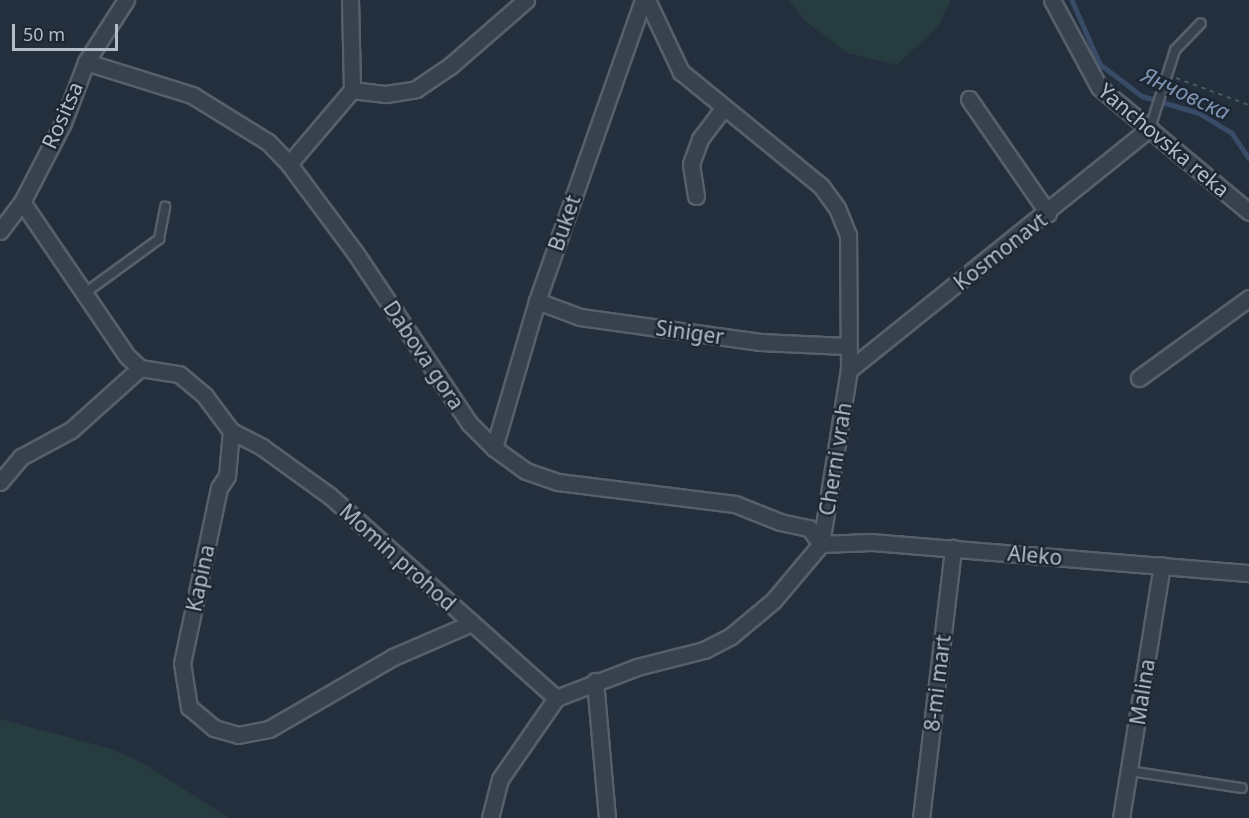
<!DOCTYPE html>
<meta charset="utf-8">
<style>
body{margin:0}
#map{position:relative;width:1249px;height:818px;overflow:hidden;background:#242f3e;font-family:"Noto Sans",sans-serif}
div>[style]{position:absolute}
.green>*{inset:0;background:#263c3f}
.stream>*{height:4.5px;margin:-2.25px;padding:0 2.25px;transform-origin:2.25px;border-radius:2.25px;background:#394c67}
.path>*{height:2px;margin-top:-1px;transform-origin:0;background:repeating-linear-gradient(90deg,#44595c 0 4.5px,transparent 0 9px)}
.roads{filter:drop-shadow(2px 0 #565f6c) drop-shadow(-2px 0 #565f6c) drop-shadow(0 2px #565f6c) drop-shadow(0 -2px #565f6c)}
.service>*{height:8px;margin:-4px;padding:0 4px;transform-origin:4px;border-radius:4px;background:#38414e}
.minor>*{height:15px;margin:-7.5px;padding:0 7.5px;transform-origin:7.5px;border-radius:7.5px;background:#38414e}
span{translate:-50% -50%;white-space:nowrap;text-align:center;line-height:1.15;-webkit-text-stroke:5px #1d2633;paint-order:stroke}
.street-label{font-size:21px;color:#b4bcc9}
.water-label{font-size:22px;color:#7c92b1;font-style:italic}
.scale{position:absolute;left:12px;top:24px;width:106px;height:27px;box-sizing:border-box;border:3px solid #b4bcc9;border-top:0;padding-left:8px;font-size:18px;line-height:21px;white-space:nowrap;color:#b4bcc9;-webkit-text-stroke:4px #1d2633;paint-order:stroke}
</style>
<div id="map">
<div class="green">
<div style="clip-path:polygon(789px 0,951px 0,939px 25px,897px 65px,847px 53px,805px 21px)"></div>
<div style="clip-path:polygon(0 719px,112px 749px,146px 765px,229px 818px,0 818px)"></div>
</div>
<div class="stream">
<div style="left:1072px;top:0;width:70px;rotate:66.4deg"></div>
<div style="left:1100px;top:64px;width:53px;rotate:37.3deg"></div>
<div style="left:1142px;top:96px;width:59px;rotate:16.6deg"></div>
<div style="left:1199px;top:113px;width:39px;rotate:31deg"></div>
<div style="left:1232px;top:133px;width:30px;rotate:56deg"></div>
</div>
<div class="path">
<div style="left:1176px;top:78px;width:78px;rotate:20.3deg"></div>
</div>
<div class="roads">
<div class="service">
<div style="left:1150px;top:128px;width:82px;rotate:-72.2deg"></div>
<div style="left:1175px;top:50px;width:37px;rotate:-46deg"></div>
<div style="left:85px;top:293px;width:92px;rotate:-36.1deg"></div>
<div style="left:159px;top:239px;width:33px;rotate:-79deg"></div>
<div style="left:1129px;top:771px;width:114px;rotate:8.6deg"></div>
</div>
<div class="minor">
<div style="left:350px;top:0;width:90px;rotate:88.7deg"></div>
<div style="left:352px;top:90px;width:34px;rotate:7deg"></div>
<div style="left:386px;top:94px;width:30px;rotate:-9deg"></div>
<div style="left:416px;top:89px;width:41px;rotate:-34.1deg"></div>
<div style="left:450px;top:66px;width:101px;rotate:-41deg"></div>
<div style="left:1052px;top:0;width:99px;rotate:61.6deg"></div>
<div style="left:1099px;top:87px;width:195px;rotate:39.8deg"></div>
<div style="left:86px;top:62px;width:111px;rotate:17.3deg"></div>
<div style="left:192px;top:95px;width:89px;rotate:31.7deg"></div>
<div style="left:268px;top:142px;width:30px;rotate:46deg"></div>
<div style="left:289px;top:164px;width:112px;rotate:53.3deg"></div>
<div style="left:356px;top:254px;width:203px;rotate:56.2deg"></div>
<div style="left:469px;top:423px;width:35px;rotate:45deg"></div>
<div style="left:494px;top:448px;width:39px;rotate:36deg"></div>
<div style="left:526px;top:471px;width:34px;rotate:19deg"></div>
<div style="left:558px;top:482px;width:178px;rotate:7.1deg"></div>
<div style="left:735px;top:504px;width:48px;rotate:21.8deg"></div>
<div style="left:780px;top:522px;width:30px;rotate:12deg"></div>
<div style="left:809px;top:528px;width:20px;rotate:53deg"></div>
<div style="left:821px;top:544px;width:50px;rotate:-2.3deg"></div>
<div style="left:871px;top:542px;width:379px;rotate:4.7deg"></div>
<div style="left:969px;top:99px;width:139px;rotate:55.3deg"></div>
<div style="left:289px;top:164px;width:97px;rotate:-49.6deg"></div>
<div style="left:696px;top:196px;width:32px;rotate:-99deg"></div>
<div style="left:691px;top:164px;width:27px;rotate:-70deg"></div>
<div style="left:700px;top:139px;width:38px;rotate:-53deg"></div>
<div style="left:22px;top:202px;width:186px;rotate:55.7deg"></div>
<div style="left:127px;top:356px;width:18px;rotate:43deg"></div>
<div style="left:0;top:231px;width:36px;rotate:-53deg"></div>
<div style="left:22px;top:202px;width:89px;rotate:-62.6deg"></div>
<div style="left:63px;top:123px;width:65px;rotate:-69.3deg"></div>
<div style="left:86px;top:62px;width:74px;rotate:-57.2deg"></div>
<div style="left:537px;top:301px;width:46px;rotate:20.4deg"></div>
<div style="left:580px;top:317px;width:182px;rotate:7.9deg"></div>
<div style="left:760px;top:342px;width:86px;rotate:2.7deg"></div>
<div style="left:849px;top:370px;width:386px;rotate:-38.8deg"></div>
<div style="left:1139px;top:378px;width:136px;rotate:-36deg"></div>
<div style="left:231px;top:431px;width:35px;rotate:27deg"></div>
<div style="left:262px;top:447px;width:84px;rotate:35.8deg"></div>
<div style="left:330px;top:496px;width:303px;rotate:41.8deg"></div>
<div style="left:494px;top:448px;width:153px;rotate:-73.7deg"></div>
<div style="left:537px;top:301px;width:319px;rotate:-70.6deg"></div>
<div style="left:0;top:482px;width:33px;rotate:-50deg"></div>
<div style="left:21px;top:457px;width:57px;rotate:-28.4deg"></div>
<div style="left:71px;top:430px;width:93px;rotate:-41.9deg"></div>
<div style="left:140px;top:368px;width:39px;rotate:9deg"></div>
<div style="left:179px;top:374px;width:34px;rotate:40deg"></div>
<div style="left:205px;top:396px;width:44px;rotate:53.4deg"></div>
<div style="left:231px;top:431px;width:45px;rotate:95.1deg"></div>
<div style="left:227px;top:476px;width:14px;rotate:124deg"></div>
<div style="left:219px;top:488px;width:179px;rotate:101.9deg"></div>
<div style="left:182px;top:663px;width:45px;rotate:81deg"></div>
<div style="left:189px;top:707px;width:33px;rotate:40deg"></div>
<div style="left:214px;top:728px;width:25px;rotate:16deg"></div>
<div style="left:238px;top:735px;width:32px;rotate:-11deg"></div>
<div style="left:269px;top:729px;width:143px;rotate:-30.1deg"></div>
<div style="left:393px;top:657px;width:86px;rotate:-23.3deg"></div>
<div style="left:595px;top:681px;width:138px;rotate:85deg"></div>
<div style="left:490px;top:818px;width:40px;rotate:-75.6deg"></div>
<div style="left:500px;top:779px;width:98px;rotate:-55.3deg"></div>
<div style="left:556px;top:698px;width:87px;rotate:-20.9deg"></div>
<div style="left:637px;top:667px;width:69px;rotate:-14.2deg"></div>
<div style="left:704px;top:650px;width:30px;rotate:-27deg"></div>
<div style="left:731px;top:636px;width:55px;rotate:-39.8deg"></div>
<div style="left:773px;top:601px;width:75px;rotate:-49.9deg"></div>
<div style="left:821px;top:544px;width:176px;rotate:-80.9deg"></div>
<div style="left:849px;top:370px;width:135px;rotate:-90.4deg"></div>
<div style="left:848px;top:235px;width:29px;rotate:-112deg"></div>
<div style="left:837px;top:208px;width:27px;rotate:-126deg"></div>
<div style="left:821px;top:186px;width:181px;rotate:-140.8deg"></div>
<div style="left:681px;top:72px;width:80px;rotate:-115.3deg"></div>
<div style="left:921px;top:818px;width:272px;rotate:-83.2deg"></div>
<div style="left:1121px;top:818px;width:256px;rotate:-80.8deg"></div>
</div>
</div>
<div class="street-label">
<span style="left:62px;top:115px;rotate:-66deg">Rositsa</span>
<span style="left:1164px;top:140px;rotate:40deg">Yanchovska reka</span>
<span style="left:564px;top:223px;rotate:-71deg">Buket</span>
<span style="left:1000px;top:251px;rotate:-38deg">Kosmonavt</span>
<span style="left:690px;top:332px;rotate:8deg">Siniger</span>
<span style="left:424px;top:355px;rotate:56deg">Dabova gora</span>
<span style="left:835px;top:459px;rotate:-81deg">Cherni vrah</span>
<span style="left:1035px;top:555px;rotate:5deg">Aleko</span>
<span style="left:398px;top:557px;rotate:42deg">Momin prohod</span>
<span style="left:200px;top:578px;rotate:-78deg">Kapina</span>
<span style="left:937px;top:683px;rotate:-83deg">8-mi mart</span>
<span style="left:1142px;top:692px;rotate:-81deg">Malina</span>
</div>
<div class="water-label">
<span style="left:1186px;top:93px;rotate:25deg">Янчовска</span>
</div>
<div class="scale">50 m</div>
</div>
